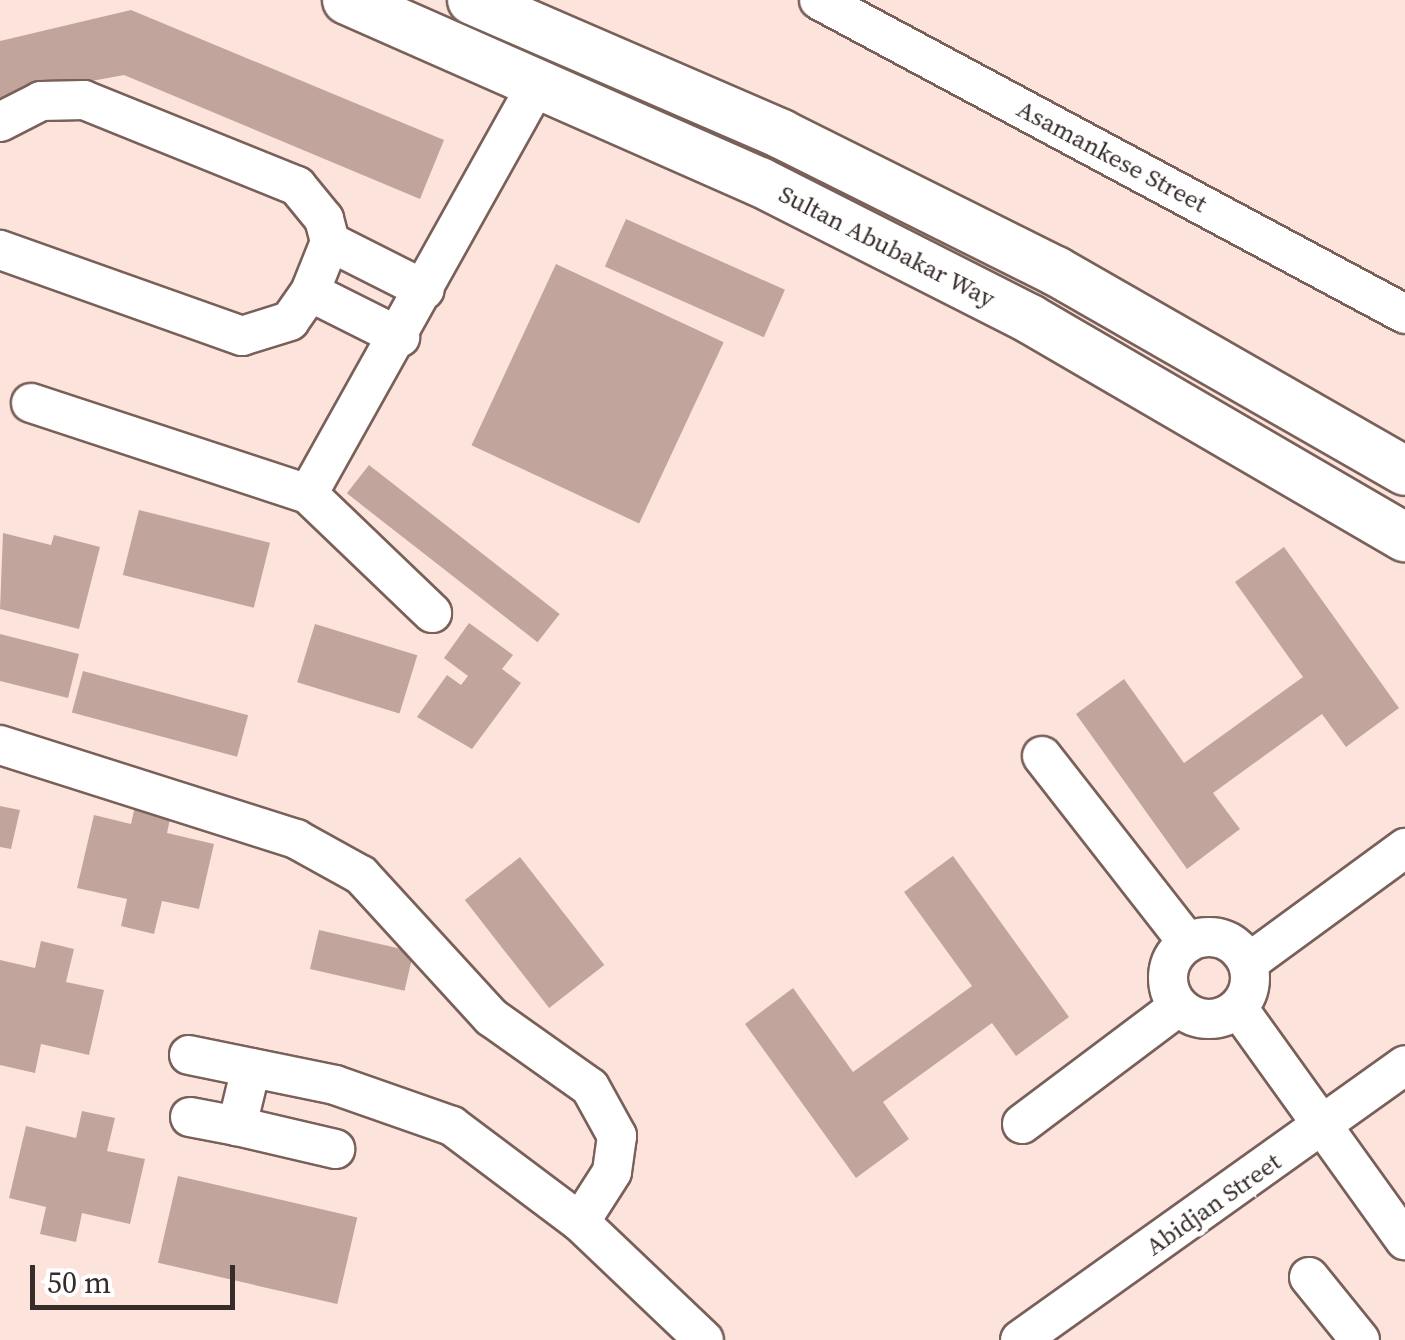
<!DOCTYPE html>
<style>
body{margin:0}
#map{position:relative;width:1405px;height:1340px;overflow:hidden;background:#fce4dd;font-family:"Source Serif 4",serif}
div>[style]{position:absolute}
.building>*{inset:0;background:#c1a59d;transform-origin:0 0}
.roads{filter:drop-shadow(2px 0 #796059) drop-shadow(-2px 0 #796059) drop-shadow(0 2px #796059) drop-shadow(0 -2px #796059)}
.minor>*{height:38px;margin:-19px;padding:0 19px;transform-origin:19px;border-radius:19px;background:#fff}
.minor>.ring{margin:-19px;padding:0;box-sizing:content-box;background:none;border:38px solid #fff;border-radius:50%}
.major>*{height:48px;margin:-24px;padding:0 24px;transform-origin:24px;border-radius:24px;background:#fff}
span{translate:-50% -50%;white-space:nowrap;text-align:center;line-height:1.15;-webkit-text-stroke:10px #fff;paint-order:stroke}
.street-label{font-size:25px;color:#372c29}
.scale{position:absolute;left:30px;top:1265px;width:205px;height:45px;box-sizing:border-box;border:5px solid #372c29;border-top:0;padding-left:12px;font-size:30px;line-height:35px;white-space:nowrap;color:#372c29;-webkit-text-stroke:8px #fff;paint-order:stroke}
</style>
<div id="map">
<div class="building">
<div style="clip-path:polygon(131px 10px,444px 140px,420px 199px,124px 75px,0 98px,0 41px)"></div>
<div style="left:626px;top:219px;width:174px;height:52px;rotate:24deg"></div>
<div style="left:556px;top:264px;width:185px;height:200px;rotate:25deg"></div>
<div style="left:369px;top:465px;width:242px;height:36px;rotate:38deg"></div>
<div style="left:139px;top:510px;width:135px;height:67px;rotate:14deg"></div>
<div style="clip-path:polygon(3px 533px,51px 545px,54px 535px,100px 547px,79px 629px,0 609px)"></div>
<div style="clip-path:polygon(1284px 547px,1399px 708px,1346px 747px,1322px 714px,1213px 793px,1240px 829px,1187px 869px,1076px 714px,1124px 679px,1184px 763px,1303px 677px,1235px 582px)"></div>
<div style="clip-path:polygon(469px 623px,513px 655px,502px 669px,521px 683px,472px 749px,417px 717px,447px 675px,461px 685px,468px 676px,444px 658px)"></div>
<div style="left:315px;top:624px;width:107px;height:61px;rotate:17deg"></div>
<div style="clip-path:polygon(0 634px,79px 654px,68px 698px,0 681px)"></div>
<div style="left:83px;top:671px;width:171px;height:43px;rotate:15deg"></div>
<div style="clip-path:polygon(137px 797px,173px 805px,167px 833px,214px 844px,199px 909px,162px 901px,154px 934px,121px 926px,127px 899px,77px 888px,94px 815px,131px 824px)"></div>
<div style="clip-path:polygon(0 806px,20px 810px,11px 849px,0 847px)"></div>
<div style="clip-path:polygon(953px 856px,1069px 1017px,1016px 1056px,992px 1023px,883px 1102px,909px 1139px,856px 1178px,745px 1024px,793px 988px,853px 1072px,972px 986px,904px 892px)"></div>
<div style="left:520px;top:857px;width:137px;height:70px;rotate:52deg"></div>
<div style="left:319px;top:930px;width:97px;height:40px;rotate:13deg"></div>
<div style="clip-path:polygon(41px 941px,74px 949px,66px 982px,104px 990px,89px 1055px,41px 1044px,35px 1073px,0 1065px,0 960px,35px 968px)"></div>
<div style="clip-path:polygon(82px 1111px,115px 1118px,107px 1151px,145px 1159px,130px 1224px,82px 1213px,76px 1242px,40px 1234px,46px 1207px,9px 1198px,26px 1126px,76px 1138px)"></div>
<div style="left:178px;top:1176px;width:184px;height:89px;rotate:13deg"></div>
</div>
<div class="roads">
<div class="minor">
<div style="left:819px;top:0;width:665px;rotate:28.18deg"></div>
<div style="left:0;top:122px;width:46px;rotate:-27.1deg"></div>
<div style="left:41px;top:101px;width:43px;rotate:-1.3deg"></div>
<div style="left:84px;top:100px;width:230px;rotate:22deg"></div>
<div style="left:297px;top:186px;width:43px;rotate:50.7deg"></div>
<div style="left:324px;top:219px;width:24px;rotate:75deg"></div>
<div style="left:330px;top:242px;width:54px;rotate:111.8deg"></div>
<div style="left:310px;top:292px;width:35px;rotate:125deg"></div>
<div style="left:290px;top:321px;width:50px;rotate:162.6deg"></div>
<div style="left:242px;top:336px;width:257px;rotate:-160.4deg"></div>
<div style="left:330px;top:242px;width:106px;rotate:26.8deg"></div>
<div style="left:310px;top:292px;width:101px;rotate:26.6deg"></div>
<div style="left:31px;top:403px;width:292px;rotate:18.2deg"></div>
<div style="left:308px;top:494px;width:472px;rotate:-60.8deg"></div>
<div style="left:308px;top:494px;width:172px;rotate:43.8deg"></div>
<div style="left:0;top:745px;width:311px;rotate:17.6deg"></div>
<div style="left:296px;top:839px;width:74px;rotate:29deg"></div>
<div style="left:361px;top:875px;width:193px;rotate:47.5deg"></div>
<div style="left:491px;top:1017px;width:121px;rotate:35.3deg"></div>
<div style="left:590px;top:1087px;width:56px;rotate:61.1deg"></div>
<div style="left:617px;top:1136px;width:36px;rotate:98deg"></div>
<div style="left:612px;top:1172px;width:59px;rotate:122.6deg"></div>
<div style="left:1042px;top:756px;width:237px;rotate:52deg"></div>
<div class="ring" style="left:1168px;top:937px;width:44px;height:44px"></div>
<div style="left:1248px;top:963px;width:195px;rotate:-36.2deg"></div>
<div style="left:1238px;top:1008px;width:286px;rotate:54.3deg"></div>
<div style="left:189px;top:1055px;width:149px;rotate:11.6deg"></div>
<div style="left:335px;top:1085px;width:124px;rotate:19.3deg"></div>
<div style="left:452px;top:1126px;width:160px;rotate:36.9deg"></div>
<div style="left:580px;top:1222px;width:171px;rotate:43.6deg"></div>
<div style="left:251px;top:1068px;width:60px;rotate:103.6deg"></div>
<div style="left:237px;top:1126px;width:101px;rotate:13.2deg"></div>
<div style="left:190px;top:1117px;width:48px;rotate:10.8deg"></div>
<div style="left:1022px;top:1124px;width:196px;rotate:-36.9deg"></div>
<div style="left:1309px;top:1277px;width:81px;rotate:51deg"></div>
<div style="left:1020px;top:1340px;width:473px;rotate:-35.5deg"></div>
</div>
<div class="major">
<div style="left:347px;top:0;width:451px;rotate:23.8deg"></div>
<div style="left:760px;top:182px;width:303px;rotate:26.9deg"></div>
<div style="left:1030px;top:319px;width:434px;rotate:30.2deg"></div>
<div style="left:472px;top:0;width:337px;rotate:23.4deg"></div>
<div style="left:781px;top:134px;width:307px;rotate:26.5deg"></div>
<div style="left:1056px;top:271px;width:402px;rotate:29.8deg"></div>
</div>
</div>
<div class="street-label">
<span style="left:1112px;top:156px;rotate:28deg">Asamankese Street</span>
<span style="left:887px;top:246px;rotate:27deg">Sultan Abubakar Way</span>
<span style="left:1213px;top:1204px;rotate:-35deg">Abidjan Street</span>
</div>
<div class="scale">50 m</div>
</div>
